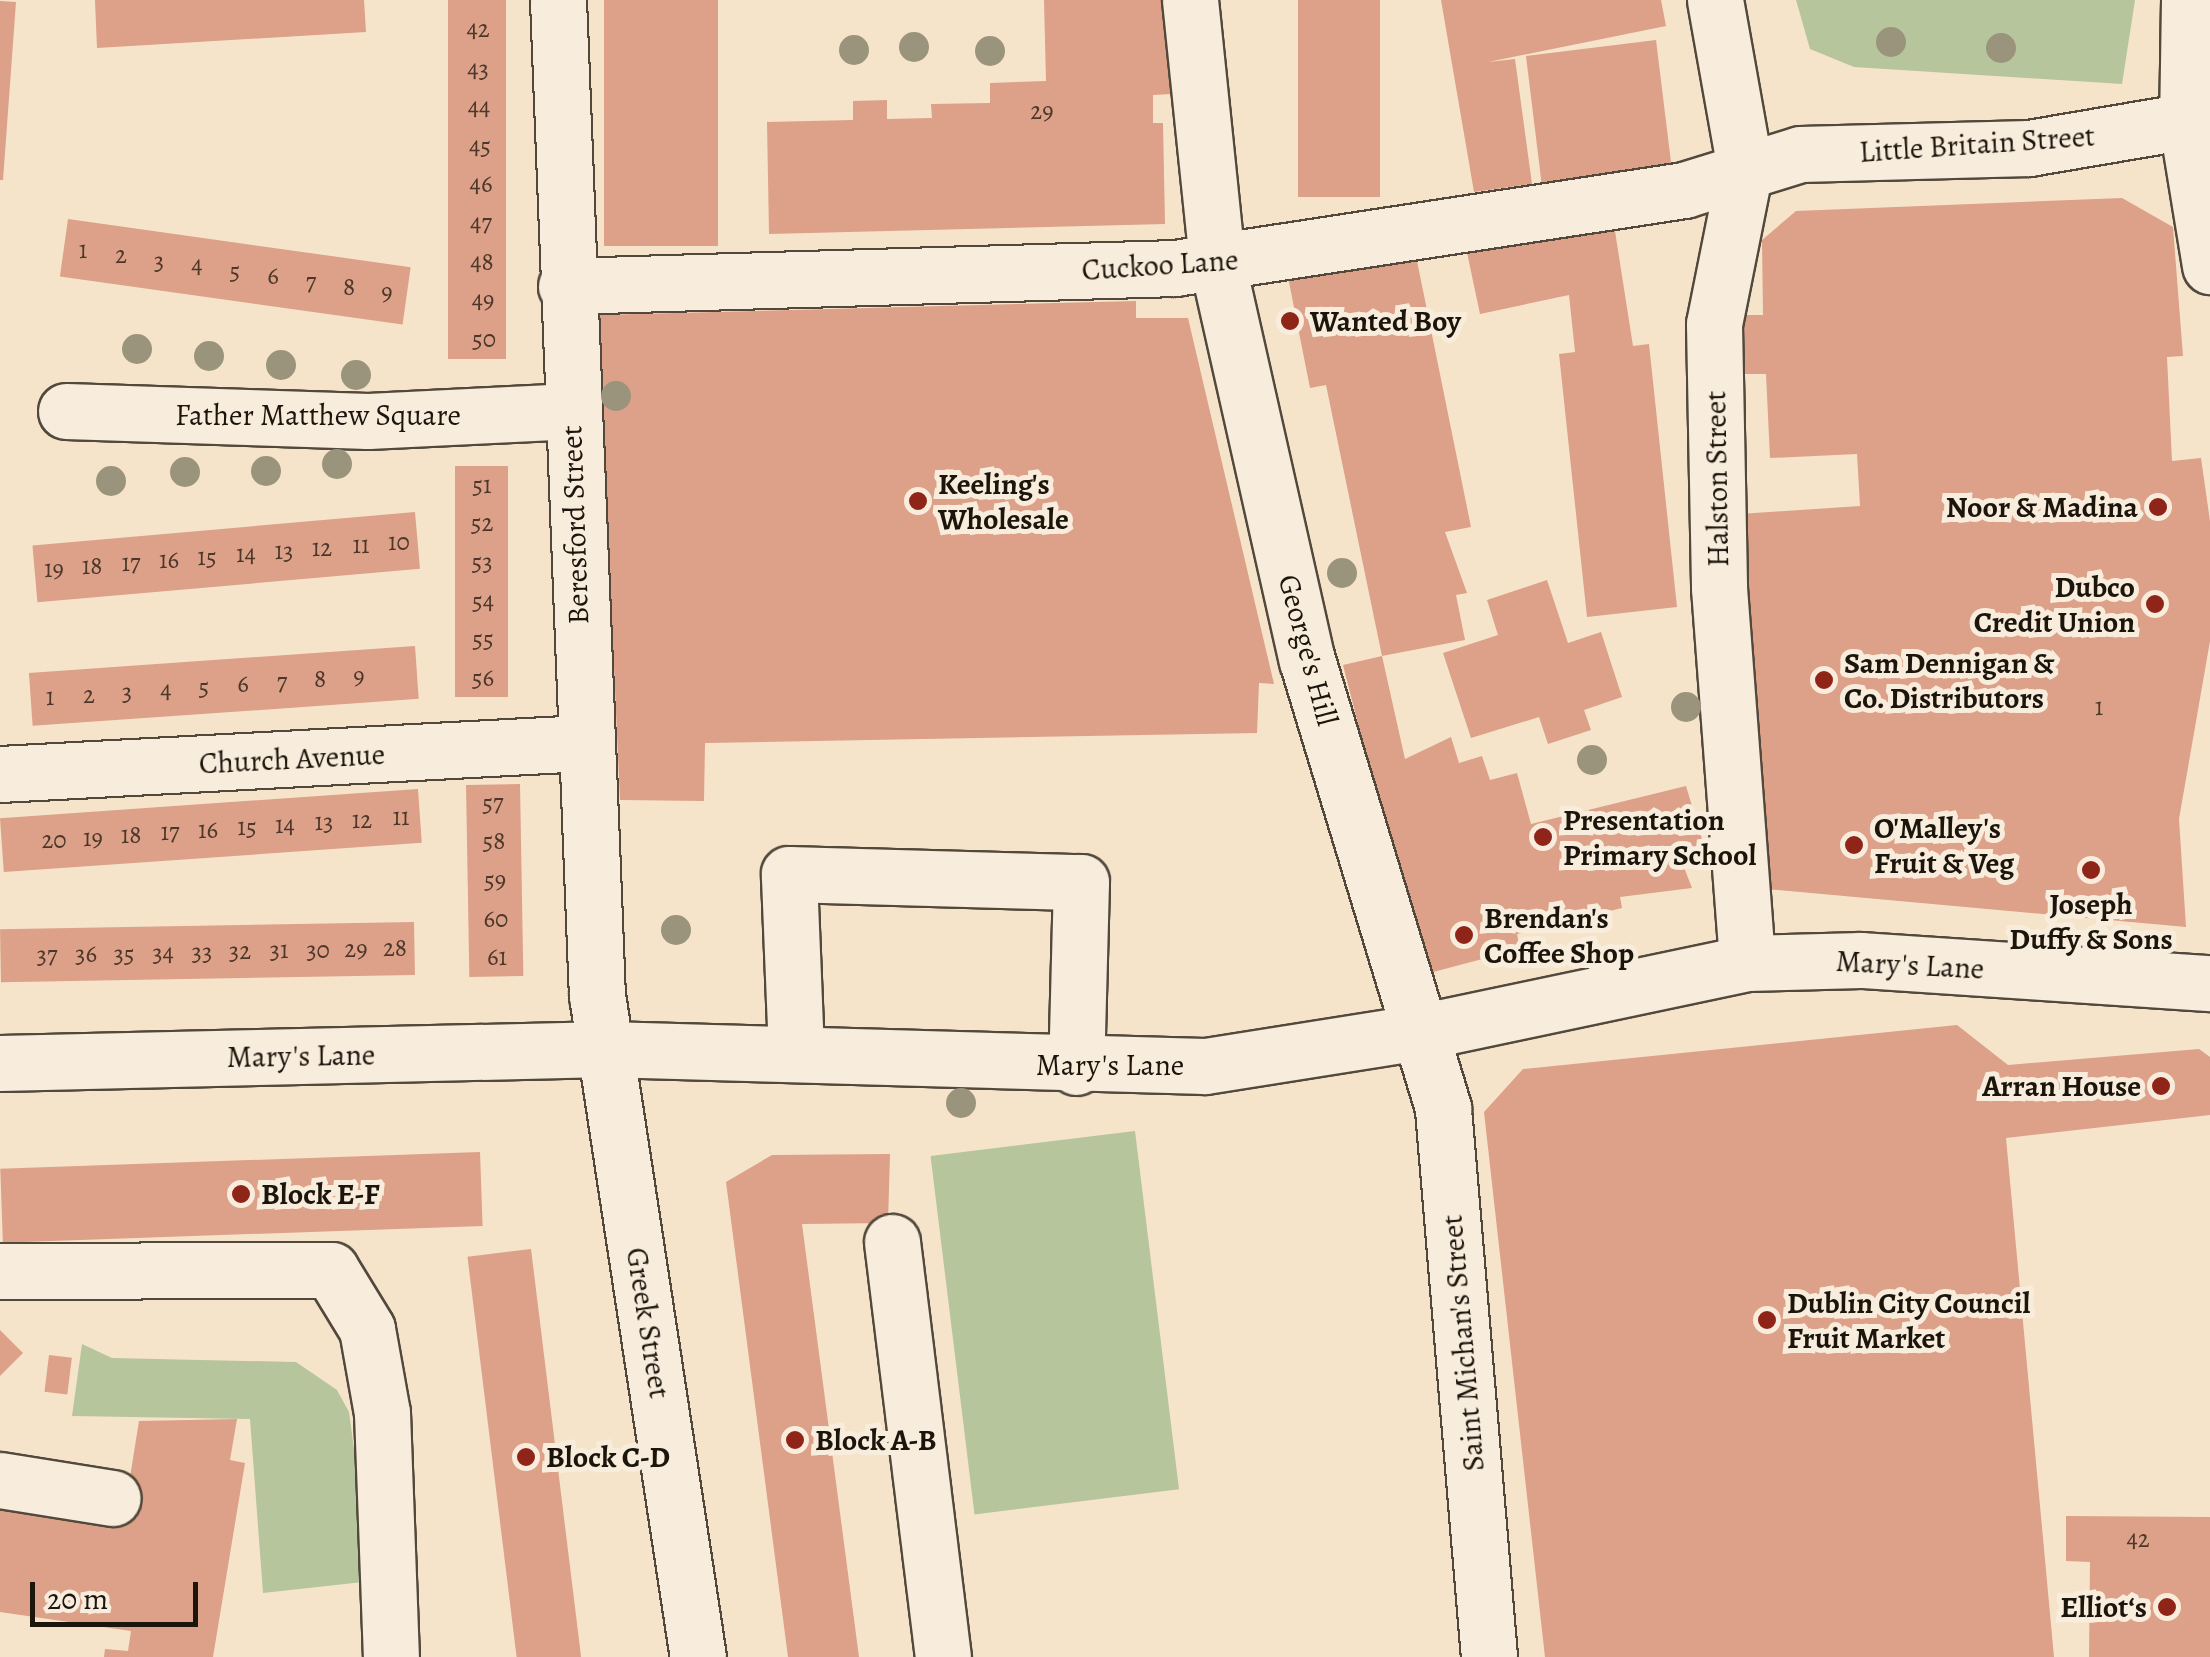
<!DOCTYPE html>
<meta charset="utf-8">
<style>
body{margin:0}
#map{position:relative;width:2210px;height:1657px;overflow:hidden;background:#f5e4ca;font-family:Alegreya,serif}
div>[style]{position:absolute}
.green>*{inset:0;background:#b6c59b;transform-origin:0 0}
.building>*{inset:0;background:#dda088;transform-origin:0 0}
.roads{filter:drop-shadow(2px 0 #52493c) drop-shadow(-2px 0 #52493c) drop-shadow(0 2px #52493c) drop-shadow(0 -2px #52493c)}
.minor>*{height:55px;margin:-27.5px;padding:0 27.5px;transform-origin:27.5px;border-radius:27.5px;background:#f8eddd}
.trees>*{width:30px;height:30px;margin:-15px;border-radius:50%;background:#9b947d}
.dots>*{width:28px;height:28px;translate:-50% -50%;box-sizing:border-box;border:5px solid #f8eddd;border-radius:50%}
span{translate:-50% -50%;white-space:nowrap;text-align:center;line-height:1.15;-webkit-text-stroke:10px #f8eddd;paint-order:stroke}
.number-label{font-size:25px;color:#4c382b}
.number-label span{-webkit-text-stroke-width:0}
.street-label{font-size:30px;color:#1c150c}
.poi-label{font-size:30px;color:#1c150c;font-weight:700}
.left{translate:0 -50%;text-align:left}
.right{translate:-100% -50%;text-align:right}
.scale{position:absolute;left:30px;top:1582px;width:168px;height:45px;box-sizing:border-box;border:5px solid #1c150c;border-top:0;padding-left:12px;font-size:30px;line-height:35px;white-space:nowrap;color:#1c150c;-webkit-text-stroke:8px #f8eddd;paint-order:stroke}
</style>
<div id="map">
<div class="green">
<div style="clip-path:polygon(1796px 0,2135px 0,2122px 84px,1854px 67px,1810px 49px)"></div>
<div style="left:1135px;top:1131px;width:361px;height:206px;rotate:83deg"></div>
<div style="clip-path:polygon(82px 1344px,112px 1358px,296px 1362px,337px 1390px,349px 1412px,372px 1581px,263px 1593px,250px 1419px,72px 1416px)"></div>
</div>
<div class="building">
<div style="clip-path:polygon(95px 0,364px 0,366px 32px,97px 48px)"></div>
<div style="left:448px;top:0;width:58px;height:359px"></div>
<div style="left:604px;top:0;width:114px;height:246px"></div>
<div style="clip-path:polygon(1044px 0,1167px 0,1171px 94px,1153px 95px,1153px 123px,1163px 123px,1165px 224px,769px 234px,767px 122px,853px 120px,853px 101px,887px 100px,887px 119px,932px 118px,931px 104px,990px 103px,990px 83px,1046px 81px)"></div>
<div style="left:1298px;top:0;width:82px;height:197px"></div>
<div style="clip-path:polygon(1441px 0,1661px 0,1666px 26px,1488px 62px,1515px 59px,1532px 184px,1474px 192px)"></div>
<div style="clip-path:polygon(0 1px,16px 2px,3px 180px,0 180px)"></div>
<div style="left:1656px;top:40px;width:132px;height:131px;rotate:83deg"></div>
<div style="clip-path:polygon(2122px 198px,2173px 227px,2183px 356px,2167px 357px,2172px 461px,2201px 458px,2210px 521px,2210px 641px,2179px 819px,2186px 927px,1766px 889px,1740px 514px,1860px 506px,1857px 454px,1770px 458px,1766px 374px,1745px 374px,1744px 315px,1763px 315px,1762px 240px,1796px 211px)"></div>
<div style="clip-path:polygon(1612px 212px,1633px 346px,1649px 344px,1677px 607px,1587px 617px,1559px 354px,1575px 352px,1569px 295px,1480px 314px,1465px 243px)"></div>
<div style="left:68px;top:219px;width:346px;height:58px;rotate:8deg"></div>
<div style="clip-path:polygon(1415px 251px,1471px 527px,1445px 532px,1467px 593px,1456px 595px,1465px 640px,1382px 656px,1326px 385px,1310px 388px,1288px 277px)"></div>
<div style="clip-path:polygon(1136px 301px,1136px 318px,1188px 318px,1274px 684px,1259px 683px,1257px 733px,705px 743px,704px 801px,620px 800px,598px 315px)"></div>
<div style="left:455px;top:466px;width:53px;height:231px"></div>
<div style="left:415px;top:512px;width:57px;height:384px;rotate:85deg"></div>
<div style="clip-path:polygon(1547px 580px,1568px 643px,1601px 632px,1622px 697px,1584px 710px,1591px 730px,1548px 744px,1539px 717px,1471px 738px,1443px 653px,1498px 635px,1487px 600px)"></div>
<div style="left:415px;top:646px;width:53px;height:387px;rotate:86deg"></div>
<div style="clip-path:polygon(1382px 656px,1405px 759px,1451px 737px,1459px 763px,1482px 756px,1490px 780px,1517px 773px,1531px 824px,1686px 786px,1705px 849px,1680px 857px,1692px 888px,1620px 897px,1622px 908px,1517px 934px,1520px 949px,1422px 975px,1343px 665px)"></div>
<div style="left:520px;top:784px;width:192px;height:54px;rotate:89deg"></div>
<div style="left:418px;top:789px;width:54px;height:419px;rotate:86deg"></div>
<div style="left:414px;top:922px;width:53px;height:414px;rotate:89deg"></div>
<div style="clip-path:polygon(1957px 1025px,2008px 1065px,2199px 1049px,2210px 1057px,2210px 1115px,2006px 1138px,2054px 1657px,1545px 1657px,1484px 1112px,1523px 1069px)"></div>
<div style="left:480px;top:1152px;width:74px;height:480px;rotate:88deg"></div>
<div style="clip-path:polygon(890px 1154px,888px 1223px,802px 1224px,859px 1657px,788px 1657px,726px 1182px,772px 1155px)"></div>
<div style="left:531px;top:1249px;width:411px;height:64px;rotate:83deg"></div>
<div style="clip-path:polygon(0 1330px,23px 1353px,0 1376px)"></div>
<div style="left:49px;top:1355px;width:23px;height:37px;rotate:7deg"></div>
<div style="clip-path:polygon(237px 1419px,230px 1460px,245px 1463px,213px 1657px,104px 1657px,105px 1649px,128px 1651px,131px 1631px,0 1612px,0 1503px,123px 1521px,139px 1421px)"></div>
<div style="clip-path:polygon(2066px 1516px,2210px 1517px,2210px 1657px,2089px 1657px,2090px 1562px,2066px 1561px)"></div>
</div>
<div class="roads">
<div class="minor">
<div style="left:558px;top:0;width:996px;rotate:87.76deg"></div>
<div style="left:597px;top:995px;width:670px;rotate:81.33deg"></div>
<div style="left:1190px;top:0;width:263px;rotate:84.1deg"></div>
<div style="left:1217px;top:262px;width:408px;rotate:77.3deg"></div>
<div style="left:1307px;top:660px;width:469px;rotate:73.1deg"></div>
<div style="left:1443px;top:1109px;width:550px;rotate:85.2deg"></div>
<div style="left:1715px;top:0;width:172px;rotate:79.9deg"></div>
<div style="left:1745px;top:169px;width:158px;rotate:101.3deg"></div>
<div style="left:1714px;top:324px;width:264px;rotate:88.9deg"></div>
<div style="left:1719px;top:588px;width:376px;rotate:85.7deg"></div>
<div style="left:2189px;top:0;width:125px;rotate:90.9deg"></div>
<div style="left:2187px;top:125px;width:143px;rotate:80.7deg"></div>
<div style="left:566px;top:286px;width:609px;rotate:-1.69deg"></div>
<div style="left:1175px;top:268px;width:515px;rotate:-8.71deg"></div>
<div style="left:1684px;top:190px;width:121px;rotate:-17.2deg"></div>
<div style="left:1800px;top:154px;width:229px;rotate:-1.5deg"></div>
<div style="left:2029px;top:148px;width:184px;rotate:-9.7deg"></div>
<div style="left:66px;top:411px;width:302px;rotate:1.9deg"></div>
<div style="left:368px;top:421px;width:202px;rotate:-2.8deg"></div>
<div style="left:0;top:774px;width:585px;rotate:-3.04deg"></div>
<div style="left:796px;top:1052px;width:178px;rotate:-92.3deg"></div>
<div style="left:789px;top:874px;width:292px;rotate:1.6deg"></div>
<div style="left:1081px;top:882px;width:185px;rotate:91.5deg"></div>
<div style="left:0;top:1063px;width:606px;rotate:-1.32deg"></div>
<div style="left:606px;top:1049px;width:599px;rotate:1.63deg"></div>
<div style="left:1205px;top:1066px;width:218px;rotate:-9deg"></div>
<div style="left:1420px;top:1032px;width:334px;rotate:-11.9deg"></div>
<div style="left:1747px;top:963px;width:114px;rotate:-1.5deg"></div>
<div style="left:1861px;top:960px;width:350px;rotate:3.8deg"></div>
<div style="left:892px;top:1242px;width:418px;rotate:83deg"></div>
<div style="left:0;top:1271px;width:331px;rotate:-0.2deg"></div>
<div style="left:331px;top:1270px;width:69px;rotate:58.6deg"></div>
<div style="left:367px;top:1329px;width:85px;rotate:79.9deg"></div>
<div style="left:382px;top:1413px;width:244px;rotate:87.9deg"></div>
<div style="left:0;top:1480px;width:114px;rotate:9.1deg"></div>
</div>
</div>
<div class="trees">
<div style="left:1891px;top:42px"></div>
<div style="left:914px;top:47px"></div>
<div style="left:2001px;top:48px"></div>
<div style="left:854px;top:50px"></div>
<div style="left:990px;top:51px"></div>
<div style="left:137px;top:349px"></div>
<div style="left:209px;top:356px"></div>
<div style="left:281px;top:365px"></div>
<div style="left:356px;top:375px"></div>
<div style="left:616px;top:396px"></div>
<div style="left:337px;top:464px"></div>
<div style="left:266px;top:471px"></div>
<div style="left:185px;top:472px"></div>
<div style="left:111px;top:481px"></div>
<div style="left:1342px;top:573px"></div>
<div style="left:1686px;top:707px"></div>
<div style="left:1592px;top:760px"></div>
<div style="left:676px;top:930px"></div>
<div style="left:961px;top:1103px"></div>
</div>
<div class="dots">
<div style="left:1290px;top:321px;background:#8f2418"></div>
<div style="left:918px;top:501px;background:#8f2418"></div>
<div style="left:2158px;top:507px;background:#8f2418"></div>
<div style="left:2155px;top:604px;background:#8f2418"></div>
<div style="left:1824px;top:680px;background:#8f2418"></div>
<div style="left:1543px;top:837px;background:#8f2418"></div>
<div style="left:1854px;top:845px;background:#8f2418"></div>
<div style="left:2091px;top:870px;background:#8f2418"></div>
<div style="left:1464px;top:935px;background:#8f2418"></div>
<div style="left:2161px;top:1086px;background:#8f2418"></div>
<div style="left:241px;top:1194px;background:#8f2418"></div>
<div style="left:1767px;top:1320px;background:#8f2418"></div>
<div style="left:795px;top:1440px;background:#8f2418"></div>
<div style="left:526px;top:1457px;background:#8f2418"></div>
<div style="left:2167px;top:1607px;background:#8f2418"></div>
</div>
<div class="number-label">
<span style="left:478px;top:29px">42</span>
<span style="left:478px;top:69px">43</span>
<span style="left:479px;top:107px">44</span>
<span style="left:1042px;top:111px">29</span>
<span style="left:480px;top:146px">45</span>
<span style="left:481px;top:184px">46</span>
<span style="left:481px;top:223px">47</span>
<span style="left:83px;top:250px">1</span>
<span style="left:121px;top:255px">2</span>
<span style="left:159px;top:261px">3</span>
<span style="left:482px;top:262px">48</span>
<span style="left:197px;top:265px">4</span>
<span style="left:235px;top:271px">5</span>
<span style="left:273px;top:276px">6</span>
<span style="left:311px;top:282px">7</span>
<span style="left:349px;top:287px">8</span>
<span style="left:387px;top:292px">9</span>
<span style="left:483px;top:300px">49</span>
<span style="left:484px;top:339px">50</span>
<span style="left:482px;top:485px">51</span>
<span style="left:482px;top:523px">52</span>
<span style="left:399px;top:542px">10</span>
<span style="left:361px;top:545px">11</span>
<span style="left:322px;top:548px">12</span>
<span style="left:284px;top:551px">13</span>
<span style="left:246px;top:554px">14</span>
<span style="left:207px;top:557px">15</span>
<span style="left:169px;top:560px">16</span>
<span style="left:482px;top:562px">53</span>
<span style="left:131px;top:563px">17</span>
<span style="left:92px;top:566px">18</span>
<span style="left:54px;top:569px">19</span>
<span style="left:483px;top:601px">54</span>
<span style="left:483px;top:639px">55</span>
<span style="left:359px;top:676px">9</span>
<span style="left:483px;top:678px">56</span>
<span style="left:320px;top:679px">8</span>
<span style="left:282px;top:682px">7</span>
<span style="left:243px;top:684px">6</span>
<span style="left:204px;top:687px">5</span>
<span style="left:166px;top:690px">4</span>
<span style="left:127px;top:692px">3</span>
<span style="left:89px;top:695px">2</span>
<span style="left:50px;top:697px">1</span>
<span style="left:2099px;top:707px">1</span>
<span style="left:493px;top:803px">57</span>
<span style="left:401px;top:817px">11</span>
<span style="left:362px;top:820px">12</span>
<span style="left:324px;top:822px">13</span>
<span style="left:285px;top:825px">14</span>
<span style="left:247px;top:827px">15</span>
<span style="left:208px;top:830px">16</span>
<span style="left:170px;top:832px">17</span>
<span style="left:131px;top:835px">18</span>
<span style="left:93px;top:838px">19</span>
<span style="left:54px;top:840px">20</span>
<span style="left:494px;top:841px">58</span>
<span style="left:495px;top:880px">59</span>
<span style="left:496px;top:919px">60</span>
<span style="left:395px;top:948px">28</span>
<span style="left:356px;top:949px">29</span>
<span style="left:279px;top:950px">31</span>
<span style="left:318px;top:950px">30</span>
<span style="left:240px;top:951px">32</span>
<span style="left:202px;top:952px">33</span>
<span style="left:163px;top:953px">34</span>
<span style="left:86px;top:954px">36</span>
<span style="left:124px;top:954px">35</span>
<span style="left:47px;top:955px">37</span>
<span style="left:497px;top:957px">61</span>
<span style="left:2138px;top:1539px">42</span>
</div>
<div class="street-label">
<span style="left:1977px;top:144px;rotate:-4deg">Little Britain Street</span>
<span style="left:1160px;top:265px;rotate:-4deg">Cuckoo Lane</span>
<span style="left:318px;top:415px">Father Matthew Square</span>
<span style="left:1717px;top:479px;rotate:-91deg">Halston Street</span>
<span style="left:575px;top:525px;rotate:-92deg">Beresford Street</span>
<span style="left:1308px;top:650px;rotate:75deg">George's Hill</span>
<span style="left:292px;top:759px;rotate:-3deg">Church Avenue</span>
<span style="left:1910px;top:965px;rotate:3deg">Mary's Lane</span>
<span style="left:301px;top:1056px;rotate:-1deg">Mary's Lane</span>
<span style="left:1110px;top:1065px">Mary's Lane</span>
<span style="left:648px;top:1323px;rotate:81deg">Greek Street</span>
<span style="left:1463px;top:1343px;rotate:-95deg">Saint Michan's Street</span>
</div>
<div class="poi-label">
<span class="left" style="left:1310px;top:321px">Wanted Boy</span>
<span class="left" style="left:938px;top:501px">Keeling's<br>Wholesale</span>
<span class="right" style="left:2138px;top:507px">Noor &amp; Madina</span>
<span class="right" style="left:2135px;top:604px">Dubco<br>Credit Union</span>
<span class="left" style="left:1844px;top:680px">Sam Dennigan &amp;<br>Co. Distributors</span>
<span class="left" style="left:1563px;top:837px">Presentation<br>Primary School</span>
<span class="left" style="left:1874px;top:845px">O'Malley's<br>Fruit &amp; Veg</span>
<span style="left:2091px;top:921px">Joseph<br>Duffy &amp; Sons</span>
<span class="left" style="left:1484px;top:935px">Brendan's<br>Coffee Shop</span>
<span class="right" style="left:2141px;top:1086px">Arran House</span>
<span class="left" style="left:261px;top:1194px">Block E-F</span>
<span class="left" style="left:1787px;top:1320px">Dublin City Council<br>Fruit Market</span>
<span class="left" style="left:815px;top:1440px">Block A-B</span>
<span class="left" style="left:546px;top:1457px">Block C-D</span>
<span class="right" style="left:2147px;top:1607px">Elliot‘s</span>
</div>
<div class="scale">20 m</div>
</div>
